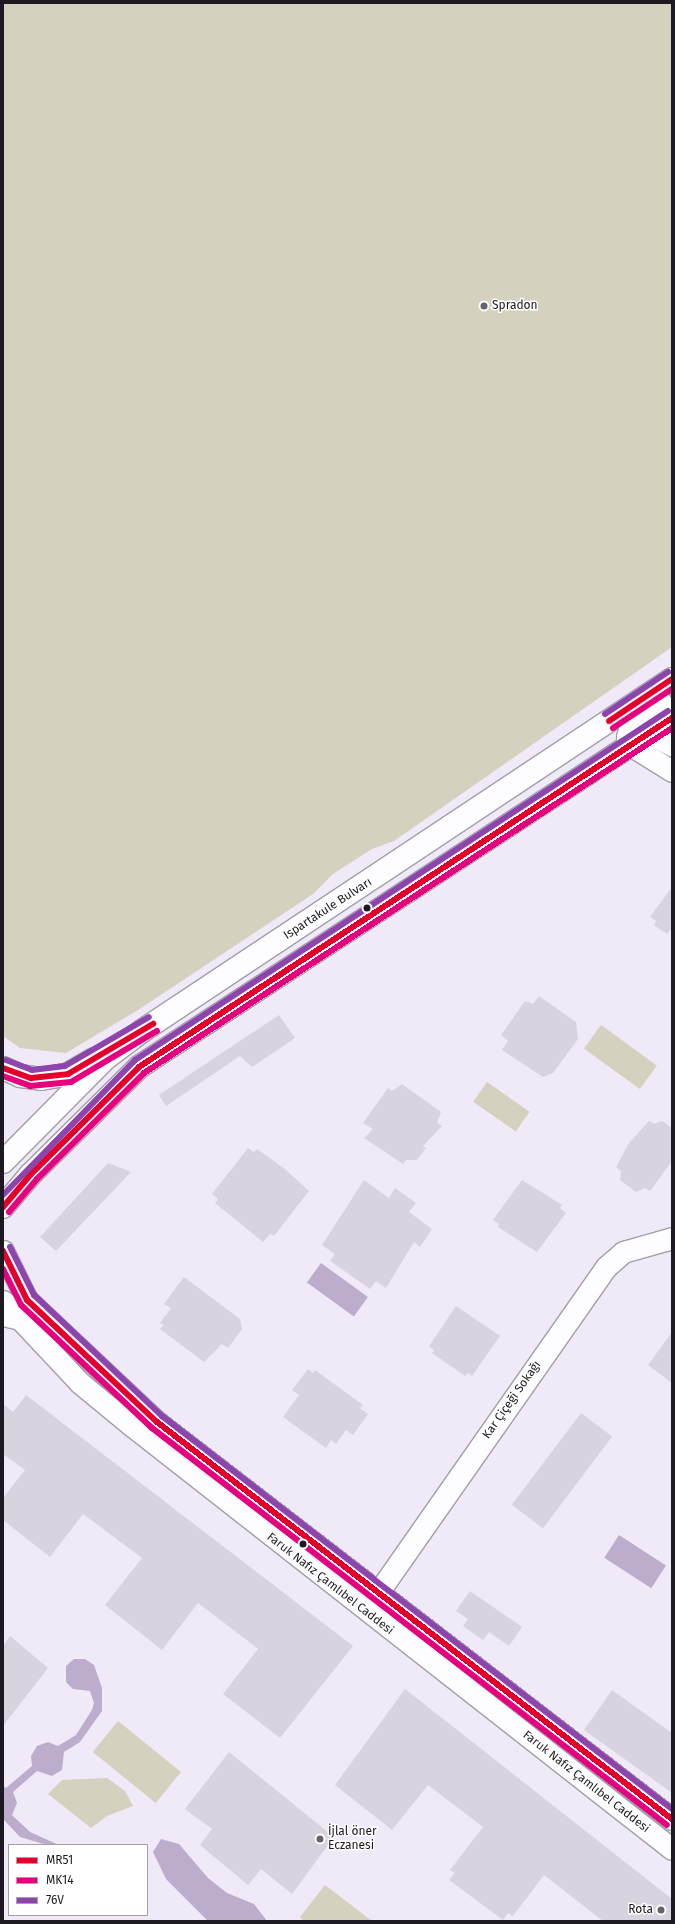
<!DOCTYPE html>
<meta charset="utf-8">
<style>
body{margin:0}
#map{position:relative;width:675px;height:1924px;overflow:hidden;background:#f0e9f8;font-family:"Fira Sans",sans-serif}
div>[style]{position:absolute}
.green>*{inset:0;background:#d4d1be;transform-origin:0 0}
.water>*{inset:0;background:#bcadcd;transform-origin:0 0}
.building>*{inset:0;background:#d8d3df;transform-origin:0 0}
.roads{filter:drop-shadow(1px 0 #a39ea9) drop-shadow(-1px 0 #a39ea9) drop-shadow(0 1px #a39ea9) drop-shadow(0 -1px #a39ea9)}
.minor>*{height:21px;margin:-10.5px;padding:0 10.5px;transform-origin:10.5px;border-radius:10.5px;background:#fdfcfe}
.major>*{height:22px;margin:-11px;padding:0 11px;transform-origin:11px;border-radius:11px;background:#fdfcfe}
.bus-1>*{height:6px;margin:-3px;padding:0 3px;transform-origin:3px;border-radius:3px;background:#e4002b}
.bus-2>*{height:6px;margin:-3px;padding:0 3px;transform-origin:3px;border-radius:3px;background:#e5007d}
.bus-3>*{height:6px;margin:-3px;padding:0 3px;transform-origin:3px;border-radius:3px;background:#8e44ad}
.dots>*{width:11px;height:11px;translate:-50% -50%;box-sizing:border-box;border:2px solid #fff;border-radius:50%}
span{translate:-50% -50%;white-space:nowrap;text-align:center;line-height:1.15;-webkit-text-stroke:3px #fff;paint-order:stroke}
.poi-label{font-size:12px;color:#1d1821}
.left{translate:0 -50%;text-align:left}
.right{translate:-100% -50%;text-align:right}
.street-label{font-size:12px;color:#1d1821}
.frame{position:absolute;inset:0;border:4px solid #1d1821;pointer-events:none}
.legend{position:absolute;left:8px;top:1844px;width:140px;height:72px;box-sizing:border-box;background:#fff;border:1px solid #a5a3a6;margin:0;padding:5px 7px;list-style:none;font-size:12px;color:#1d1821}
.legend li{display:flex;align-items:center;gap:8px;height:20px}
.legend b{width:20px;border:1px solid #a5a3a6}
</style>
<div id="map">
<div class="green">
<div style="clip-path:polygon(3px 3px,672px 3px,672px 647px,394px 841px,372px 849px,333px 874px,313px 894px,138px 1010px,66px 1053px,20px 1048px,3px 1036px)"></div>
<div style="left:601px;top:1025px;width:69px;height:29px;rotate:36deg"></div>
<div style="left:487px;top:1082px;width:52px;height:24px;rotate:35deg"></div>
<div style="left:118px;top:1721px;width:81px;height:40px;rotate:39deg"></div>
<div style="clip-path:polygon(107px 1778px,125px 1791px,133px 1806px,107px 1816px,91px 1828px,48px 1794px,62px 1780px)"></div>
<div style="clip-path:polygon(325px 1885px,372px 1921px,304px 1921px,300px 1917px)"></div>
</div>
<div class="water">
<div style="left:321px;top:1263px;width:58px;height:24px;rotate:36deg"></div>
<div style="left:619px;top:1535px;width:56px;height:27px;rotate:33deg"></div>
<div style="clip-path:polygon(74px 1659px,85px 1659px,94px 1665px,102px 1688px,102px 1711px,80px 1742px,64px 1752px,62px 1770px,52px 1776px,37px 1771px,13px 1792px,17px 1803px,12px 1815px,30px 1832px,59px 1845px,47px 1845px,20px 1837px,3px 1819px,3px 1786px,6px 1788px,32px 1766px,31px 1756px,37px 1746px,48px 1742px,58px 1746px,76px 1735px,92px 1710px,94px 1703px,90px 1691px,73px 1689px,66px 1682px,66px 1666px)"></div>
<div style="clip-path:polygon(161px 1839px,179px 1844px,208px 1878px,227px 1893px,254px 1904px,267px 1921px,208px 1921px,166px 1879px,153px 1852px)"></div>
</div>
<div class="building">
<div style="clip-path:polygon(672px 887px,672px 928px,667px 934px,654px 925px,656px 921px,650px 917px)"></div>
<div style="clip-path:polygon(539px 996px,576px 1022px,578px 1039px,553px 1073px,543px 1077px,502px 1050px,508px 1041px,501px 1035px,525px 1001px,533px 1004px)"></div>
<div style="clip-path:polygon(279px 1015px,295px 1038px,252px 1067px,240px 1056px,166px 1106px,159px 1095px)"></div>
<div style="clip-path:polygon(402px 1084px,441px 1112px,437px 1123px,442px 1126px,423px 1146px,426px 1148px,417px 1160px,406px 1160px,403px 1164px,364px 1138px,373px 1129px,363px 1123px,388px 1088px,392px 1091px)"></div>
<div style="clip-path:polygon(649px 1121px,654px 1124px,662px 1121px,672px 1128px,672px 1161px,650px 1191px,645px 1188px,636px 1192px,620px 1180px,621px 1171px,616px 1167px,629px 1143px)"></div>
<div style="clip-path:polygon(248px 1148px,254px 1152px,257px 1149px,285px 1169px,309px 1191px,274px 1236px,270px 1234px,263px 1242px,215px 1203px,218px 1199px,212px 1194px)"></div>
<div style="clip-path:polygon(108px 1163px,131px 1172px,56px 1251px,40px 1237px)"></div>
<div style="clip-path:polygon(364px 1180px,389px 1198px,395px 1188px,416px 1203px,409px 1212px,432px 1229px,420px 1247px,414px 1242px,386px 1288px,376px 1281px,370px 1289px,330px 1261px,335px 1254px,322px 1245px)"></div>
<div style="clip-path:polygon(522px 1180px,562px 1205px,560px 1208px,566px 1213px,537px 1252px,498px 1227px,499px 1224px,493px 1220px)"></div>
<div style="clip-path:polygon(184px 1277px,240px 1319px,242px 1329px,228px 1348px,222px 1344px,204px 1362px,160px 1329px,164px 1325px,160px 1323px,171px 1308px,164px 1304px)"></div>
<div style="clip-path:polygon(456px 1306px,500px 1336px,472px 1376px,468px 1373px,465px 1376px,432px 1353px,434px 1350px,429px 1346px)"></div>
<div style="clip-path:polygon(672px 1332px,672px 1383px,648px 1365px)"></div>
<div style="clip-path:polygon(308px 1369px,313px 1373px,315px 1370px,363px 1405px,360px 1408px,368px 1414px,353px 1435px,346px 1430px,336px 1444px,331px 1440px,326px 1448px,283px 1417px,299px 1395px,292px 1390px)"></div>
<div style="clip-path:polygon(26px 1395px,353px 1646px,280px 1738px,223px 1694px,258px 1649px,248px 1641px,198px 1603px,162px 1650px,105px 1605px,142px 1558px,83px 1514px,50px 1557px,3px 1520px,3px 1498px,25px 1470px,3px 1454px,3px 1404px,13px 1412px)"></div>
<div style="left:581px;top:1413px;width:39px;height:115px;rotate:37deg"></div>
<div style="clip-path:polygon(470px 1591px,522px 1627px,509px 1646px,489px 1632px,483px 1640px,463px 1626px,468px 1619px,456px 1611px)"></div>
<div style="clip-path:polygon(10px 1636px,48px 1668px,3px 1726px,3px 1646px)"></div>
<div style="clip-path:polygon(405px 1689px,672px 1899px,672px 1921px,603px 1921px,544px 1875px,513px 1916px,508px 1913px,503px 1920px,449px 1880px,455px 1873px,450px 1870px,483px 1827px,428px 1785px,392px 1830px,335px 1785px)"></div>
<div style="clip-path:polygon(612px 1690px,672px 1733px,672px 1793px,584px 1730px)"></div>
<div style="clip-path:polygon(229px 1752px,334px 1837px,292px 1894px,261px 1869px,248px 1885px,200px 1845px,212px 1829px,185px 1809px)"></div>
</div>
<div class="roads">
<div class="minor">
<div style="left:650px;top:734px;width:25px;rotate:27deg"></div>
<div style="left:632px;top:746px;width:47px;rotate:32deg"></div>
<div style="left:3px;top:1251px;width:55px;rotate:63.9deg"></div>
<div style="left:27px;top:1300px;width:178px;rotate:43.2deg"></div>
<div style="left:157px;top:1422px;width:650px;rotate:37.63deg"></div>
<div style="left:3px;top:1301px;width:112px;rotate:46.8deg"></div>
<div style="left:80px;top:1383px;width:66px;rotate:39.5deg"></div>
<div style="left:131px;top:1425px;width:687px;rotate:38.09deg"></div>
<div style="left:377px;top:1594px;width:399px;rotate:-55deg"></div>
<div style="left:606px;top:1267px;width:23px;rotate:-41deg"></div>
<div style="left:623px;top:1252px;width:51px;rotate:-15.9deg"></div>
</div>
<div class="major">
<div style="left:632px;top:746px;width:9px;rotate:-117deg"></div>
<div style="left:628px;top:738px;width:8px;rotate:-76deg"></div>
<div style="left:630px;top:730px;width:41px;rotate:-41.1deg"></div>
<div style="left:3px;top:1068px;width:19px;rotate:25deg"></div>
<div style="left:20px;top:1076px;width:21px;rotate:8deg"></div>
<div style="left:41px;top:1079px;width:27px;rotate:-10deg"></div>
<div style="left:68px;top:1074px;width:30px;rotate:-30deg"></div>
<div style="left:3px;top:1162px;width:145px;rotate:-45.3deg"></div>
<div style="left:105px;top:1059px;width:46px;rotate:-37.1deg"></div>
<div style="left:142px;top:1031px;width:636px;rotate:-33.59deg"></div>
<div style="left:3px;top:1207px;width:43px;rotate:-49.7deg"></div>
<div style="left:31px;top:1174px;width:152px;rotate:-44.7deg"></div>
<div style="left:139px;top:1067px;width:637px;rotate:-33.22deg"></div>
<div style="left:3px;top:1315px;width:14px;rotate:12deg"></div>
</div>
</div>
<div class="bus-1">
<div style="left:609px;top:721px;width:76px;rotate:-33.7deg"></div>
<div style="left:3px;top:1068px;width:30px;rotate:20deg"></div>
<div style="left:31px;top:1078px;width:37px;rotate:-6deg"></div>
<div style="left:68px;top:1074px;width:99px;rotate:-30.5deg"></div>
<div style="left:3px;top:1207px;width:43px;rotate:-49.7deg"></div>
<div style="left:31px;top:1174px;width:152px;rotate:-44.7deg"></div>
<div style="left:139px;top:1067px;width:637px;rotate:-33.22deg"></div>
<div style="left:3px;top:1251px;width:55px;rotate:63.9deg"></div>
<div style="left:27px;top:1300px;width:178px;rotate:43.2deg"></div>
<div style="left:157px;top:1422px;width:650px;rotate:37.63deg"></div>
</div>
<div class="bus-2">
<div style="left:613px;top:728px;width:71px;rotate:-33.5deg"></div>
<div style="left:3px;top:1076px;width:29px;rotate:20deg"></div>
<div style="left:30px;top:1086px;width:41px;rotate:-5.6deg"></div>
<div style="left:71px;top:1082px;width:100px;rotate:-30.7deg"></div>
<div style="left:9px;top:1212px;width:43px;rotate:-49.7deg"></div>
<div style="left:37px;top:1179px;width:151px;rotate:-44.7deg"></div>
<div style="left:144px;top:1073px;width:631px;rotate:-33.16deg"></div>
<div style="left:3px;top:1269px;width:40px;rotate:63.4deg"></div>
<div style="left:21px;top:1305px;width:180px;rotate:43.2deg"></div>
<div style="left:152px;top:1428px;width:650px;rotate:37.63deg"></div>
</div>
<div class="bus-3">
<div style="left:605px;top:714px;width:76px;rotate:-33.7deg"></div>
<div style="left:6px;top:1060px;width:28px;rotate:21deg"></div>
<div style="left:32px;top:1070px;width:33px;rotate:-7deg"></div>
<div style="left:65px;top:1066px;width:97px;rotate:-30.3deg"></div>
<div style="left:3px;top:1195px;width:189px;rotate:-45.6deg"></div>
<div style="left:135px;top:1060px;width:637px;rotate:-33.22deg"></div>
<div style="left:10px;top:1247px;width:54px;rotate:63.4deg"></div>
<div style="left:34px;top:1295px;width:176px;rotate:43.4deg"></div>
<div style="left:162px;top:1416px;width:644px;rotate:37.62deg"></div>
</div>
<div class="dots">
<div style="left:484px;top:306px;background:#67616c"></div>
<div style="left:367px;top:908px;background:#1d1821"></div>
<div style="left:303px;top:1544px;background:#1d1821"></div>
<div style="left:320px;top:1839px;background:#67616c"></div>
<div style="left:661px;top:1910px;background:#67616c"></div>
</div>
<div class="poi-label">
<span class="left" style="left:492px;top:306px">Spradon</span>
<span class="left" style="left:328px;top:1839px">İjlal öner<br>Eczanesi</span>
<span class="right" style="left:653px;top:1910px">Rota</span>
</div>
<div class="street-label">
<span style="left:328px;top:909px;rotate:-33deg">Ispartakule Bulvarı</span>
<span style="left:512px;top:1400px;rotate:-55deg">Kar Çiçeği Sokağı</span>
<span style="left:330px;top:1584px;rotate:38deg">Faruk Nafız Çamlıbel Caddesi</span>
<span style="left:586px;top:1782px;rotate:38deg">Faruk Nafız Çamlıbel Caddesi</span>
</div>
<div class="frame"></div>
<ul class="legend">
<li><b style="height:5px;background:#e4002b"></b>MR51</li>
<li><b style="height:5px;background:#e5007d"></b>MK14</li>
<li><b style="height:5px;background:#8e44ad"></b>76V</li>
</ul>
</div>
